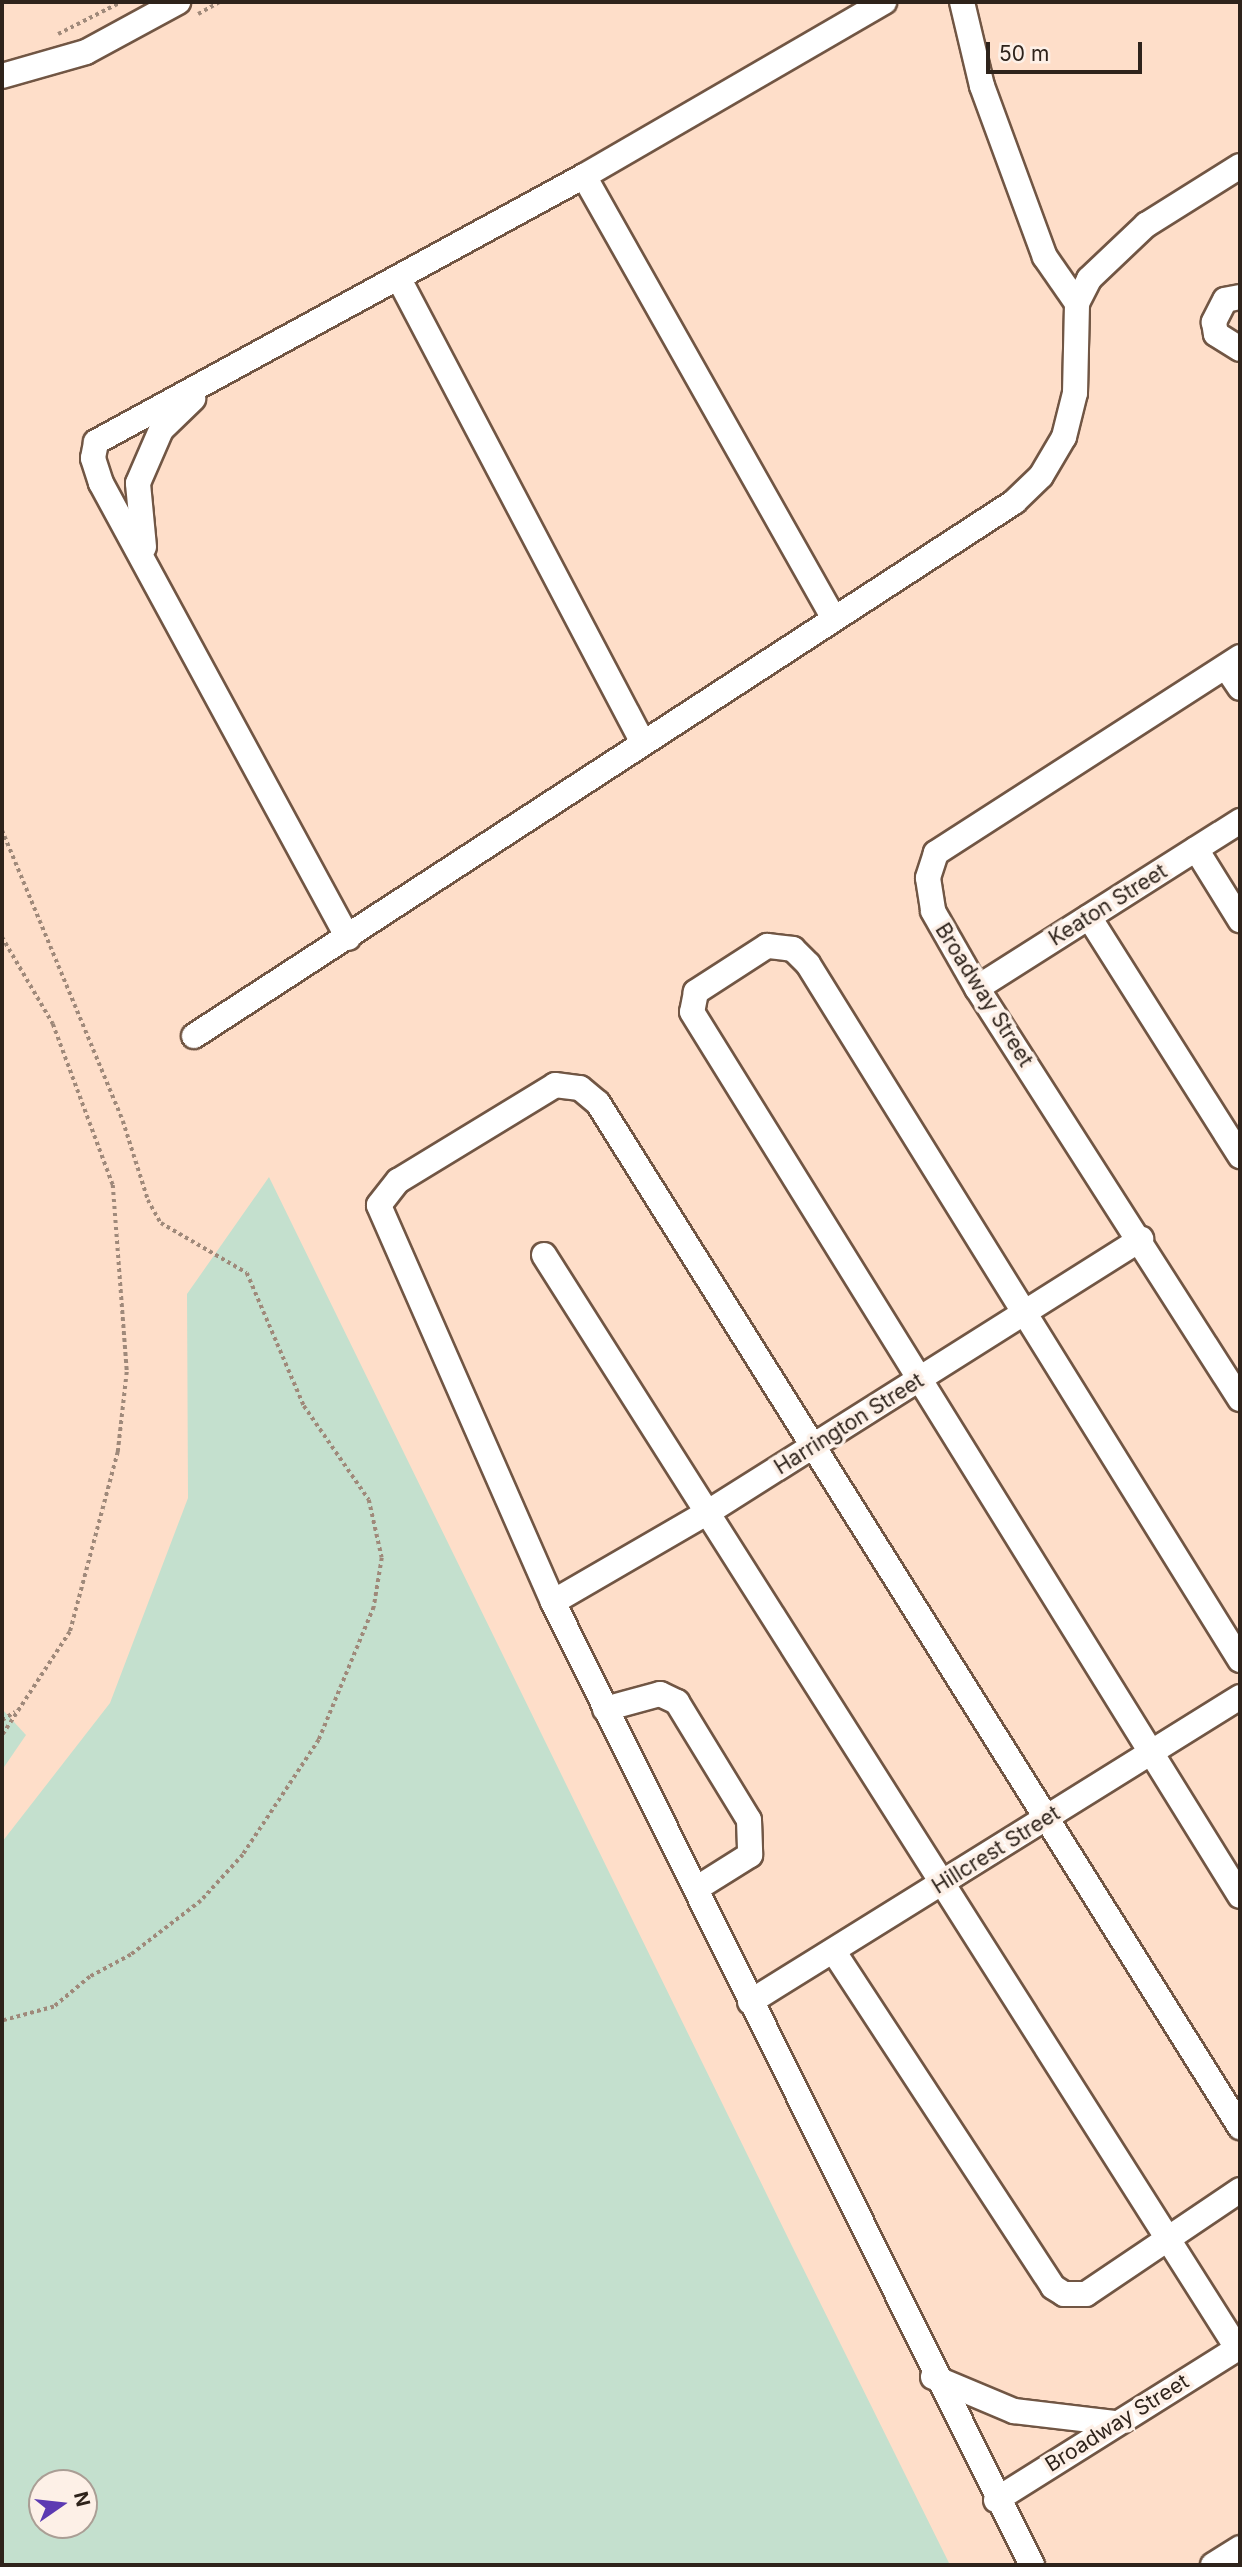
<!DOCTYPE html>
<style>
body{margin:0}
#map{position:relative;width:1242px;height:2567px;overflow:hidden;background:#fedec9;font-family:Inter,sans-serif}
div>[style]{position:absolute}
.green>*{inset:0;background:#c4e0ce}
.path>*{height:3.5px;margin-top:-1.75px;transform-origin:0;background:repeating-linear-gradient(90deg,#9f897a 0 3.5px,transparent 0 7px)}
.roads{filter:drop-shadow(2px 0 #715644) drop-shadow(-2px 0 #715644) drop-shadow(0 2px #715644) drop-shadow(0 -2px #715644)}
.street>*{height:24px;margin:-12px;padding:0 12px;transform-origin:12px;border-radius:12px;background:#fff}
span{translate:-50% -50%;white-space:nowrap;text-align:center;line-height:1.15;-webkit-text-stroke:7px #fdf0e7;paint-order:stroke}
.street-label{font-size:21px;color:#2e231b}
.frame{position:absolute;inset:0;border:4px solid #2e231b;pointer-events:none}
.north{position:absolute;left:28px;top:2469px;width:70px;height:70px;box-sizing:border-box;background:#fdf0e7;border:2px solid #aa9e95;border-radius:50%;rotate:76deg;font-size:19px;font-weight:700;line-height:28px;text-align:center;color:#2e231b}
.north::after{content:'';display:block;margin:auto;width:24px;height:32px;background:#5c3ab2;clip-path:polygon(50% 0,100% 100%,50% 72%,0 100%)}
.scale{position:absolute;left:986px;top:42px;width:156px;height:32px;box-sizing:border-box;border:4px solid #2e231b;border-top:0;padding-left:9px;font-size:21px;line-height:24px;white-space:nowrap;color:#2e231b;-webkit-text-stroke:5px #fdf0e7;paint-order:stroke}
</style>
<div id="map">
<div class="green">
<div style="clip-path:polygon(evenodd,269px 1177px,791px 2244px,950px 2565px,2px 2565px,2px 1842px,110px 1703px,188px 1498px,187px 1294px,269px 1177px,42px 2483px,84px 2483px,84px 2525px,42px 2525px,42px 2483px)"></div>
<div style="clip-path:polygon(2px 1709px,26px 1735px,2px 1770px)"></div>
</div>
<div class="path">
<div style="left:198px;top:14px;width:25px;rotate:-29deg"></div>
<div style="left:58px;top:34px;width:71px;rotate:-26.9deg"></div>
<div style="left:2px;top:830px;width:315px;rotate:67.4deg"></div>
<div style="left:123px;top:1121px;width:83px;rotate:72.4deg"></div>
<div style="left:148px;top:1200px;width:26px;rotate:61deg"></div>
<div style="left:161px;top:1223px;width:99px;rotate:30.2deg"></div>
<div style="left:247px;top:1273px;width:145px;rotate:66.8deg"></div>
<div style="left:304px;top:1406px;width:114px;rotate:55.3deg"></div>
<div style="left:369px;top:1500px;width:59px;rotate:77.4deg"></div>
<div style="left:382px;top:1558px;width:50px;rotate:99.3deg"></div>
<div style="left:374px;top:1607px;width:144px;rotate:112.5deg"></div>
<div style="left:319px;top:1740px;width:138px;rotate:123.5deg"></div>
<div style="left:243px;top:1855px;width:62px;rotate:132.4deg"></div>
<div style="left:201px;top:1901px;width:88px;rotate:142.4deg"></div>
<div style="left:131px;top:1955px;width:47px;rotate:151.8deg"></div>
<div style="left:90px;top:1977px;width:47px;rotate:140.2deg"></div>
<div style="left:54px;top:2007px;width:54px;rotate:164.9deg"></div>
<div style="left:2px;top:937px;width:101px;rotate:59.6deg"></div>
<div style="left:53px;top:1024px;width:172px;rotate:69.6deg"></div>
<div style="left:113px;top:1185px;width:188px;rotate:85.7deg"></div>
<div style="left:127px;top:1372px;width:81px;rotate:96.4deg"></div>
<div style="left:118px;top:1452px;width:186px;rotate:104.9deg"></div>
<div style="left:70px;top:1632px;width:124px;rotate:123.2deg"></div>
<div style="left:2px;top:1720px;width:15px;rotate:-32deg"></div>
</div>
<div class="roads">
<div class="street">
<div style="left:962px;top:2px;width:86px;rotate:76.6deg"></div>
<div style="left:982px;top:86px;width:182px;rotate:69.8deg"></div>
<div style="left:1045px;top:257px;width:56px;rotate:55.2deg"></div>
<div style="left:2px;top:76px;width:87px;rotate:-15.9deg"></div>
<div style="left:86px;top:52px;width:105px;rotate:-28.5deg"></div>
<div style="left:584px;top:176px;width:506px;rotate:60.55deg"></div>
<div style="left:399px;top:279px;width:522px;rotate:62.26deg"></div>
<div style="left:1240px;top:297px;width:15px;rotate:169deg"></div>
<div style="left:1225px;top:300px;width:25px;rotate:117deg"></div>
<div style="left:1214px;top:322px;width:12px;rotate:81deg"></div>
<div style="left:1216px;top:334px;width:28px;rotate:32deg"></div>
<div style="left:144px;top:547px;width:64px;rotate:-95.4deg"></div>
<div style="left:138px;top:483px;width:58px;rotate:-66.5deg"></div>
<div style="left:161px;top:430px;width:45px;rotate:-44.1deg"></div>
<div style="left:1240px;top:657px;width:362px;rotate:147.2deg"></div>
<div style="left:936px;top:853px;width:26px;rotate:108deg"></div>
<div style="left:928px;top:878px;width:33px;rotate:81deg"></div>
<div style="left:933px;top:911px;width:89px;rotate:60.3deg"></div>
<div style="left:977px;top:988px;width:488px;rotate:57.4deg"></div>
<div style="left:1226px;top:667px;width:25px;rotate:56deg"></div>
<div style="left:1196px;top:849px;width:84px;rotate:58.2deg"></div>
<div style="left:1089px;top:917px;width:283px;rotate:57.7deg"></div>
<div style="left:348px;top:938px;width:518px;rotate:-118.5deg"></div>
<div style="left:101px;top:483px;width:26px;rotate:-108deg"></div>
<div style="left:93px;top:458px;width:16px;rotate:-79deg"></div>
<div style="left:96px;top:442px;width:556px;rotate:-28.59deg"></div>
<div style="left:584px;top:176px;width:347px;rotate:-30.1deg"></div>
<div style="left:977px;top:988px;width:312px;rotate:-32.4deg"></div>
<div style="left:194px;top:1036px;width:979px;rotate:-33.07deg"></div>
<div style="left:1014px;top:502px;width:37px;rotate:-44deg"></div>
<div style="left:1041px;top:476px;width:45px;rotate:-59.5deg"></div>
<div style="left:1064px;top:437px;width:45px;rotate:-76deg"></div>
<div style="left:1075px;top:393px;width:90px;rotate:-88.7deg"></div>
<div style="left:1077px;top:303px;width:27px;rotate:-63deg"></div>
<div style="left:1089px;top:279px;width:79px;rotate:-43.5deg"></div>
<div style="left:1146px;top:225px;width:111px;rotate:-32.1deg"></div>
<div style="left:544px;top:1255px;width:1294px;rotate:57.62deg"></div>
<div style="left:553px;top:1602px;width:181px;rotate:-30.1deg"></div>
<div style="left:710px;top:1511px;width:510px;rotate:-32.26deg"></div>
<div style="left:1240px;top:1660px;width:819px;rotate:-121.83deg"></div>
<div style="left:808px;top:964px;width:21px;rotate:-135deg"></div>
<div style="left:793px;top:949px;width:26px;rotate:-173deg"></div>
<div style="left:767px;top:946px;width:85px;rotate:147.1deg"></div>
<div style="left:696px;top:992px;width:20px;rotate:101deg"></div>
<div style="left:692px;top:1012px;width:1040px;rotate:58.2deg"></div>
<div style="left:605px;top:1709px;width:57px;rotate:-15.3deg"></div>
<div style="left:660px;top:1694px;width:19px;rotate:25deg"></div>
<div style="left:677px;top:1702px;width:138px;rotate:58.6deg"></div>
<div style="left:749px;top:1820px;width:35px;rotate:88deg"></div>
<div style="left:750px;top:1855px;width:60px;rotate:147.9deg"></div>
<div style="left:834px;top:1952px;width:400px;rotate:56.8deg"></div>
<div style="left:1053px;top:2287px;width:13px;rotate:32deg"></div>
<div style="left:1064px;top:2294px;width:22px"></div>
<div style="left:1086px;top:2294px;width:186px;rotate:-34deg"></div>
<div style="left:750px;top:2002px;width:577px;rotate:-31.9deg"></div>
<div style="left:933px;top:2377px;width:88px;rotate:22.8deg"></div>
<div style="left:1014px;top:2411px;width:101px;rotate:6.8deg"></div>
<div style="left:996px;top:2500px;width:288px;rotate:-32.1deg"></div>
<div style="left:1032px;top:2565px;width:1076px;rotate:-116.45deg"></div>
<div style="left:553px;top:1602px;width:433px;rotate:-113.7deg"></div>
<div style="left:379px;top:1205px;width:31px;rotate:-52deg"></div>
<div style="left:398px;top:1181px;width:184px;rotate:-31.4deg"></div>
<div style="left:555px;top:1085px;width:25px;rotate:7deg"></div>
<div style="left:580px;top:1088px;width:23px;rotate:40deg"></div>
<div style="left:598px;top:1103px;width:1209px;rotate:57.91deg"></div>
<div style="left:1213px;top:2565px;width:32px;rotate:-32deg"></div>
</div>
</div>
<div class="street-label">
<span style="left:1108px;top:905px;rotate:-32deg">Keaton Street</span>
<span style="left:984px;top:995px;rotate:58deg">Broadway Street</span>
<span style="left:849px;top:1424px;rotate:-32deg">Harrington Street</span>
<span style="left:996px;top:1850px;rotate:-32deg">Hillcrest Street</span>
<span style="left:1117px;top:2423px;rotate:-32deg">Broadway Street</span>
</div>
<div class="frame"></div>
<div class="north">N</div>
<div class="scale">50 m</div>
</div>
